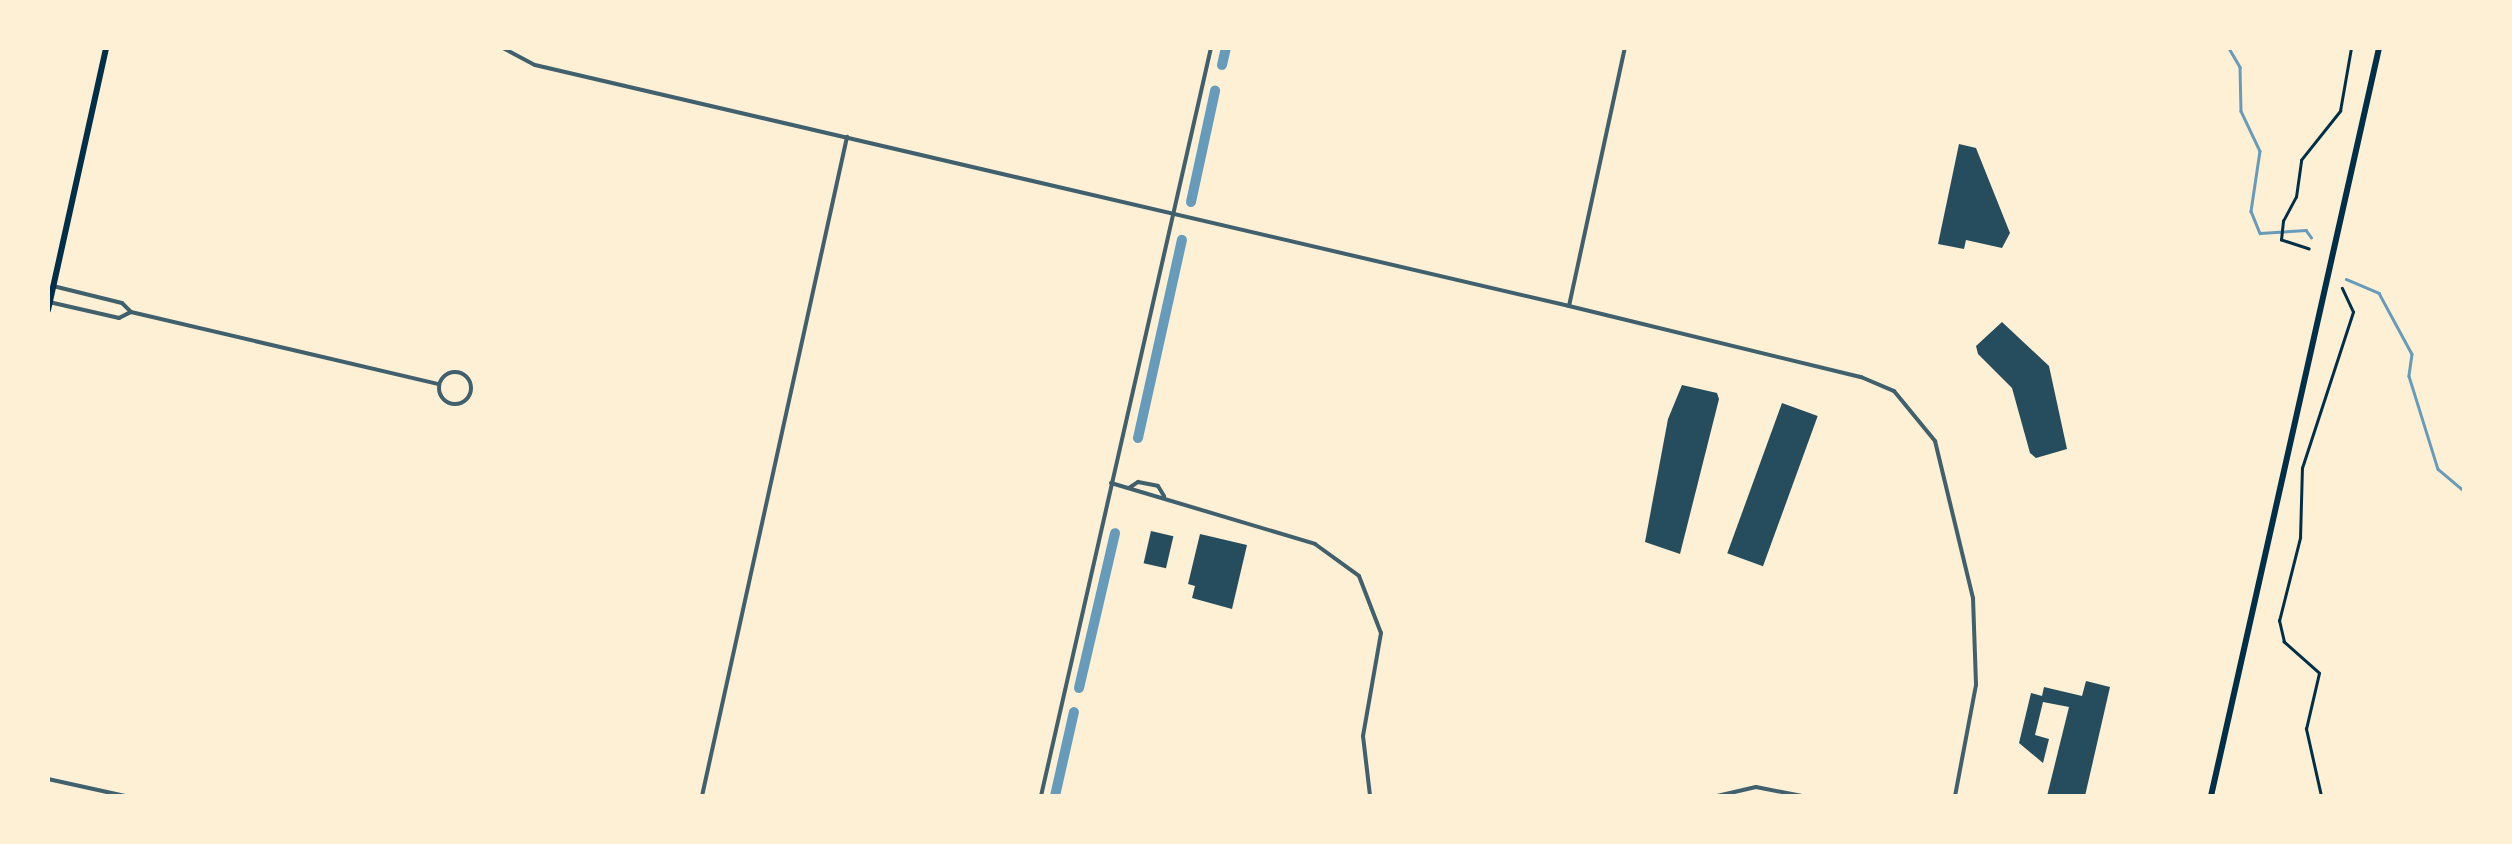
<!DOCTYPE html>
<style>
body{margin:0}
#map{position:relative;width:2512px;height:844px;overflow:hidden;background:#fdf0d5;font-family:Roboto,sans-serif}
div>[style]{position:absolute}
.stream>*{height:2.5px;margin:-1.25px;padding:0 1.25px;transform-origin:1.25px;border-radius:1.25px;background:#669bbc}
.canal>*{height:10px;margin:-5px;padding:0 5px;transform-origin:5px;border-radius:5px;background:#669bbc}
.building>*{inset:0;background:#264d5e;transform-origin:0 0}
.path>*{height:2.5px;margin:-1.25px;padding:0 1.25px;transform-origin:1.25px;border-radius:1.25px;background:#003049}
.minor>*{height:4px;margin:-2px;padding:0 2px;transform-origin:2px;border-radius:2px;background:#3f606c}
.minor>.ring{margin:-2px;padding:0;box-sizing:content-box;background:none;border:4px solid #3f606c;border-radius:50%}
.secondary>*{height:6px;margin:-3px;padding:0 3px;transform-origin:3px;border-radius:3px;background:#003049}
.primary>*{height:6px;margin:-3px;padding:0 3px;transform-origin:3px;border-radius:3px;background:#003049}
span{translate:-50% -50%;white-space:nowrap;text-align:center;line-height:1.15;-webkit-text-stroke:8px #fdf0d5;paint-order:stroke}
.frame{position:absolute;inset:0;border:50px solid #fdf0d5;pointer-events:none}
</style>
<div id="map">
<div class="stream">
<div style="left:2229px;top:48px;width:22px;rotate:60deg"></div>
<div style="left:2240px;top:67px;width:44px;rotate:88.7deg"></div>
<div style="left:2241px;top:111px;width:44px;rotate:64.6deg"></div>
<div style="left:2260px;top:151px;width:61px;rotate:98.5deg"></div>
<div style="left:2251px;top:211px;width:24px;rotate:68deg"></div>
<div style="left:2260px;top:233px;width:46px;rotate:-3.7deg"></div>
<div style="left:2306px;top:230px;width:9px;rotate:54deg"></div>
<div style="left:2346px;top:279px;width:36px;rotate:23deg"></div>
<div style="left:2379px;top:293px;width:69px;rotate:61.6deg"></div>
<div style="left:2412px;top:354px;width:22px;rotate:98deg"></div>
<div style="left:2409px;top:376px;width:97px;rotate:72.7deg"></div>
<div style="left:2438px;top:469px;width:34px;rotate:40deg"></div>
</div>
<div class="canal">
<div style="left:1222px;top:65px;width:17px;rotate:-77deg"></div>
<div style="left:1191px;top:202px;width:114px;rotate:-77.8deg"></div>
<div style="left:1138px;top:438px;width:203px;rotate:-77.5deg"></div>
<div style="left:1079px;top:688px;width:159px;rotate:-76.9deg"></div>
<div style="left:1055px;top:796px;width:86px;rotate:-77.3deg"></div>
</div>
<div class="building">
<div style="clip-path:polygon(1959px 144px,1976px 148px,2010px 233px,2002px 248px,1966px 240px,1964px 249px,1938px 244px)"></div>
<div style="clip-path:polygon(2002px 322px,2049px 366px,2067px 449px,2036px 458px,2030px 453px,2012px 388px,1978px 354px,1976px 346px)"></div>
<div style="clip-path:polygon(1682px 385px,1717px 393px,1719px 399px,1680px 554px,1645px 542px,1668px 419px)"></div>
<div style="left:1782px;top:403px;width:38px;height:160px;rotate:20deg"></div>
<div style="left:1151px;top:531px;width:23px;height:33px;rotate:13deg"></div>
<div style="clip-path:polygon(1200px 534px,1247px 545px,1232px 609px,1192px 598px,1195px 586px,1188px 584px)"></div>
<div style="clip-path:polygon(2086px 681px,2110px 687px,2085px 796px,2047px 796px,2069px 707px,2043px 702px,2035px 735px,2049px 739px,2043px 763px,2019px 743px,2031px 693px,2042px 696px,2044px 687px,2082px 696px)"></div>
</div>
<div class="path">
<div style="left:2309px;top:249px;width:29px;rotate:-162deg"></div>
<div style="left:2281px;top:240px;width:19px;rotate:-84deg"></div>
<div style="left:2283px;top:221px;width:27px;rotate:-62deg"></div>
<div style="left:2296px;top:197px;width:37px;rotate:-82deg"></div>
<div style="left:2301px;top:160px;width:63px;rotate:-51.5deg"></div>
<div style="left:2340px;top:111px;width:64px;rotate:-80.1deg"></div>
<div style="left:2321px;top:796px;width:69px;rotate:-102.6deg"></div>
<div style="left:2306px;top:729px;width:57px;rotate:-76.9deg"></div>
<div style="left:2319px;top:673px;width:47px;rotate:-138.5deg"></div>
<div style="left:2284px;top:642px;width:22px;rotate:-103deg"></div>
<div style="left:2279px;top:621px;width:86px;rotate:-75.8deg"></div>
<div style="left:2300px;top:538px;width:70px;rotate:-88.4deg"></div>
<div style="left:2302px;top:468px;width:164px;rotate:-71.9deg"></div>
<div style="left:2353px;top:312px;width:26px;rotate:-115deg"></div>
</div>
<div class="minor">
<div style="left:503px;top:48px;width:36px;rotate:28deg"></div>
<div style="left:535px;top:65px;width:1062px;rotate:13.12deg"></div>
<div style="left:1569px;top:306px;width:301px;rotate:13.7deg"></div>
<div style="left:1861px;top:377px;width:36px;rotate:23deg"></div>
<div style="left:1894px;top:391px;width:65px;rotate:50.6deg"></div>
<div style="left:1935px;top:441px;width:162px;rotate:76.4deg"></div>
<div style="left:1973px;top:598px;width:87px;rotate:88deg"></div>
<div style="left:1976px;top:685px;width:113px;rotate:100.7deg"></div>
<div style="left:53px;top:286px;width:71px;rotate:13.8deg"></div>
<div style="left:122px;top:303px;width:13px;rotate:45deg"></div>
<div style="left:131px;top:312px;width:316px;rotate:13.2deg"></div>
<div style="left:49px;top:302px;width:72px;rotate:12.9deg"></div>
<div style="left:119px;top:318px;width:13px;rotate:-27deg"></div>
<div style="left:1569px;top:306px;width:264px;rotate:-77.8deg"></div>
<div class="ring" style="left:439px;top:372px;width:28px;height:28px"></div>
<div style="left:1111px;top:483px;width:213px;rotate:16.6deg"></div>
<div style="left:1315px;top:544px;width:54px;rotate:36deg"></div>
<div style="left:1359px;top:576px;width:61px;rotate:68.9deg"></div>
<div style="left:1381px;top:633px;width:105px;rotate:99.9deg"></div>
<div style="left:1363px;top:736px;width:60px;rotate:83.3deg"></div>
<div style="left:1129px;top:488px;width:11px;rotate:-34deg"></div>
<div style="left:1138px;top:482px;width:20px;rotate:11deg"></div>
<div style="left:1158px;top:486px;width:12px;rotate:59deg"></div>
<div style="left:48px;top:779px;width:79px;rotate:12.4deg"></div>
<div style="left:702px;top:796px;width:675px;rotate:-77.59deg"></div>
<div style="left:1041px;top:796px;width:767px;rotate:-77.2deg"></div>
<div style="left:1717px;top:796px;width:40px;rotate:-13deg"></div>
<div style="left:1756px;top:787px;width:47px;rotate:11.1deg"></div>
</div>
<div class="secondary">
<div style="left:48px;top:310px;width:268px;rotate:-77.5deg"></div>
</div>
<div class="primary">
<div style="left:2211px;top:796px;width:767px;rotate:-77.34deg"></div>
</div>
<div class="frame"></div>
</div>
